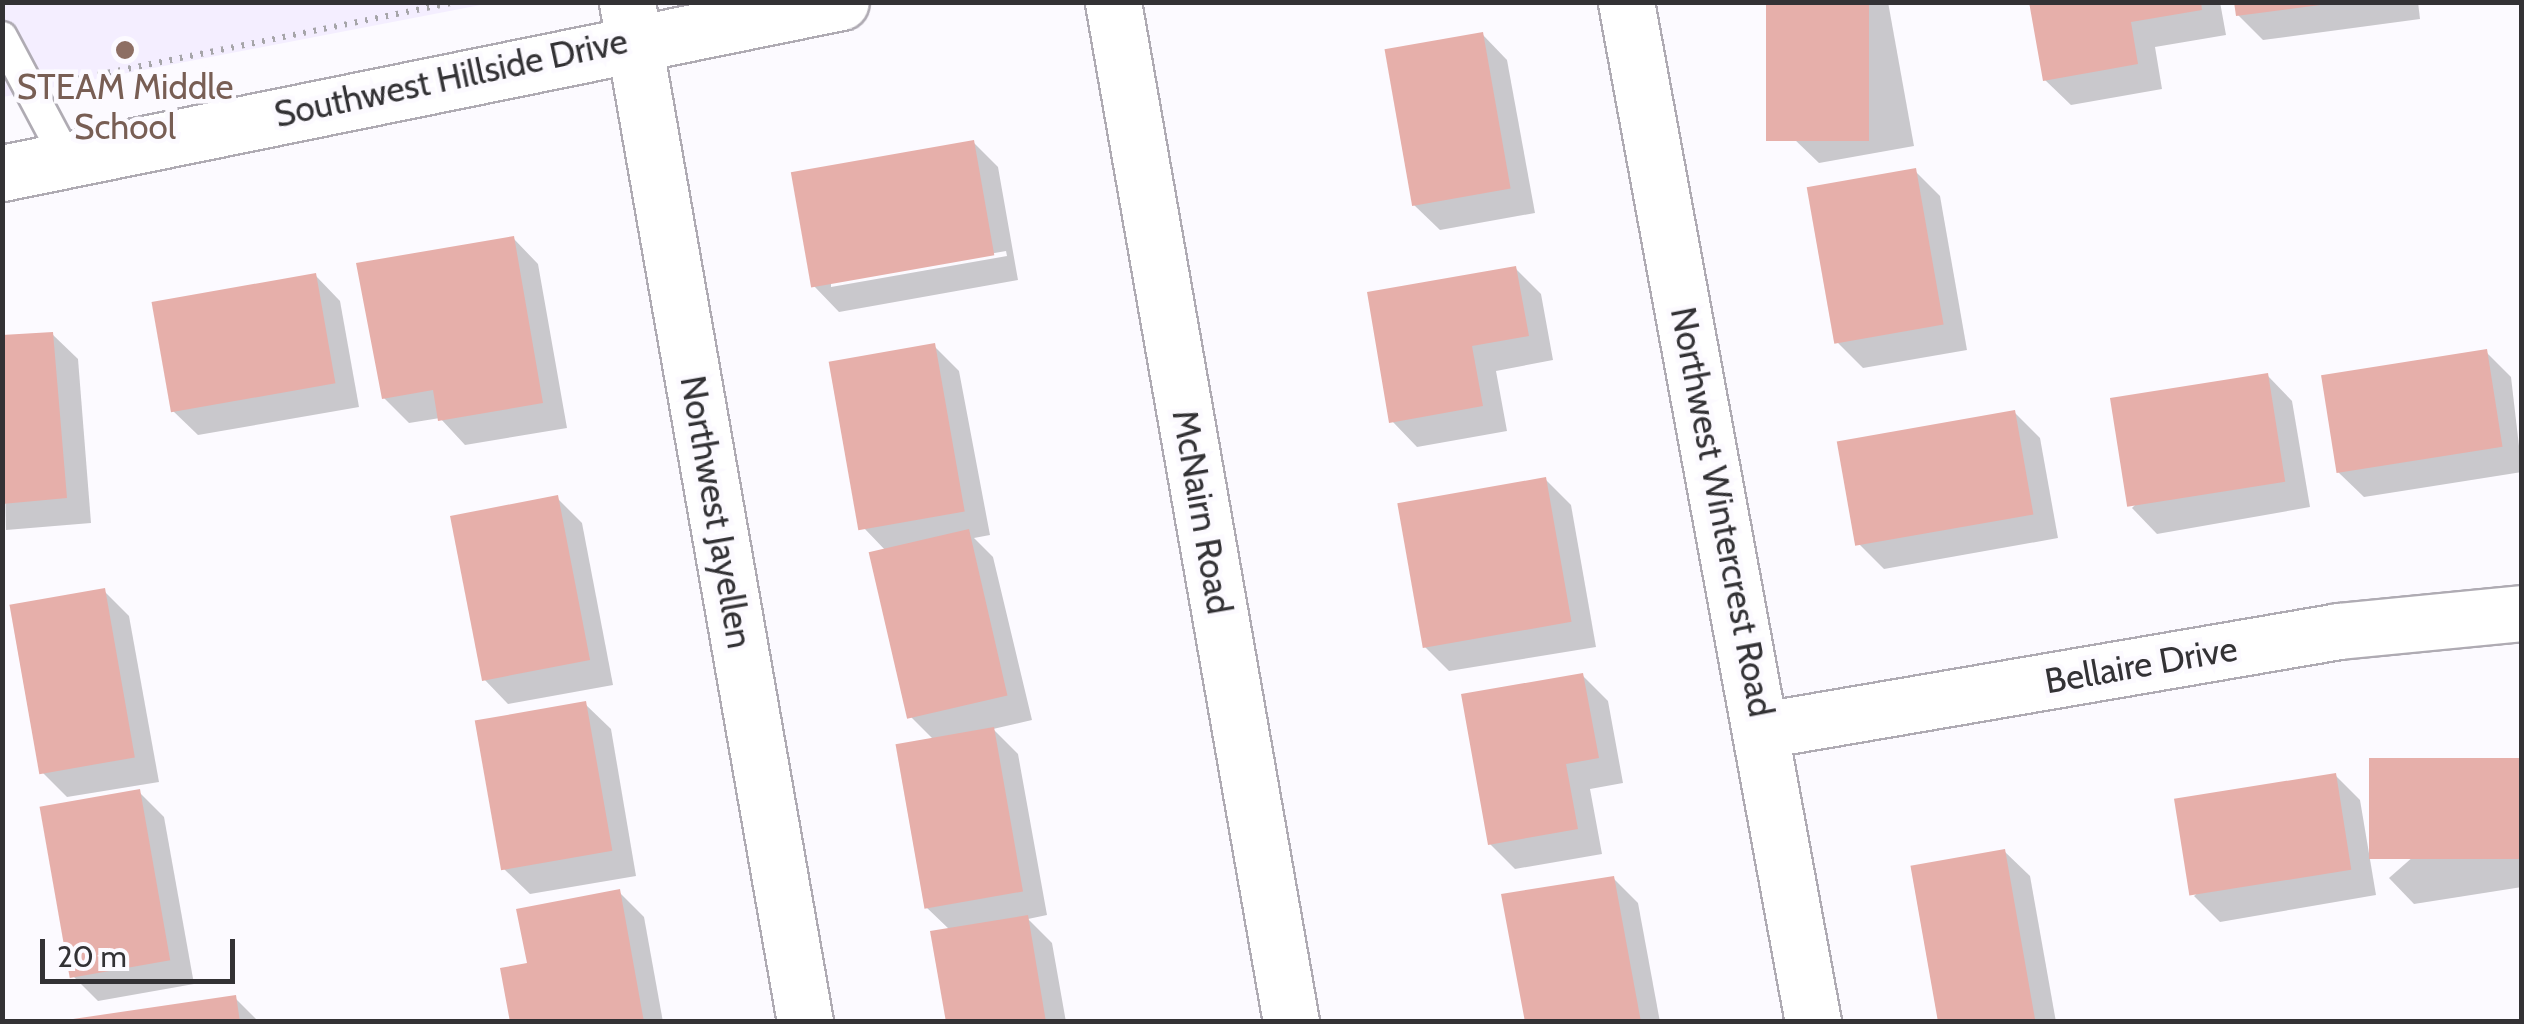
<!DOCTYPE html>
<style>
body{margin:0}
#map{position:relative;width:2524px;height:1024px;overflow:hidden;background:#fcfaff;font-family:Cabin,sans-serif}
div>[style]{position:absolute}
.education>*{inset:0;background:#f4eeff}
.shadow>*{inset:0;background:#0003}
.building>*{inset:0;background:#e6afaa;transform-origin:0 0}
.path>*{height:6px;margin-top:-3px;transform-origin:0;background:repeating-linear-gradient(90deg,#a6a5a9 0 2.5px,transparent 0 10.5px)}
.roads{filter:drop-shadow(2px 0 #afabb3) drop-shadow(-2px 0 #afabb3) drop-shadow(0 2px #afabb3) drop-shadow(0 -2px #afabb3)}
.service>*{height:30px;margin:-15px;padding:0 15px;transform-origin:15px;border-radius:15px;background:#fff}
.minor>*{height:55px;margin:-27.5px;padding:0 27.5px;transform-origin:27.5px;border-radius:27.5px;background:#fff}
.tertiary>*{height:55px;margin:-27.5px;padding:0 27.5px;transform-origin:27.5px;border-radius:27.5px;background:#fff}
.dots>*{width:28px;height:28px;translate:-50% -50%;box-sizing:border-box;border:5px solid #fcfaff;border-radius:50%}
span{translate:-50% -50%;white-space:nowrap;text-align:center;line-height:1.15;-webkit-text-stroke:9px #fcfaff;paint-order:stroke}
.street-label{font-size:35px;color:#333235}
.education-label{font-size:35px;color:#785e54}
.frame{position:absolute;inset:0;border:5px solid #333235;pointer-events:none}
.scale{position:absolute;left:40px;top:939px;width:195px;height:45px;box-sizing:border-box;border:5px solid #333235;border-top:0;padding-left:12px;font-size:30px;line-height:35px;white-space:nowrap;color:#333235;-webkit-text-stroke:8px #fcfaff;paint-order:stroke}
</style>
<div id="map">
<div class="education">
<div style="clip-path:polygon(3px 3px,491px 3px,3px 97px)"></div>
</div>
<div class="shadow">
<div style="clip-path:polygon(1769px 2px,1888px 2px,1914px 146px,1819px 163px,1793px 138px)"></div>
<div style="clip-path:polygon(2031px 2px,2220px 2px,2226px 35px,2155px 47px,2162px 89px,2071px 105px,2045px 80px)"></div>
<div style="clip-path:polygon(2236px 2px,2418px 2px,2420px 19px,2263px 40px,2238px 15px)"></div>
<div style="clip-path:polygon(1482px 34px,1507px 60px,1535px 213px,1440px 230px,1414px 205px)"></div>
<div style="clip-path:polygon(evenodd,973px 142px,998px 167px,1018px 280px,839px 312px,814px 286px,973px 142px,1006px 251px,1007px 256px,831px 287px,831px 282px,1006px 251px)"></div>
<div style="clip-path:polygon(1915px 171px,1940px 196px,1967px 350px,1863px 368px,1838px 343px)"></div>
<div style="clip-path:polygon(513px 238px,538px 264px,567px 428px,465px 445px,440px 418px,409px 423px,384px 398px)"></div>
<div style="clip-path:polygon(1516px 269px,1541px 294px,1553px 360px,1496px 371px,1507px 431px,1417px 447px,1392px 421px)"></div>
<div style="clip-path:polygon(315px 275px,340px 301px,359px 407px,198px 435px,172px 410px)"></div>
<div style="clip-path:polygon(52px 334px,78px 359px,91px 523px,6px 530px,2px 338px)"></div>
<div style="clip-path:polygon(934px 346px,959px 371px,990px 535px,974px 538px,993px 557px,1032px 720px,993px 729px,1018px 754px,1047px 915px,1028px 919px,1052px 943px,1066px 1022px,949px 1022px,950px 930px,926px 907px,934px 740px,911px 717px,887px 552px,864px 528px)"></div>
<div style="clip-path:polygon(2486px 352px,2511px 377px,2522px 472px,2364px 497px,2338px 472px)"></div>
<div style="clip-path:polygon(2267px 375px,2292px 401px,2310px 507px,2157px 534px,2132px 508px)"></div>
<div style="clip-path:polygon(2014px 412px,2040px 438px,2058px 538px,1884px 569px,1859px 544px)"></div>
<div style="clip-path:polygon(1546px 480px,1571px 505px,1596px 647px,1449px 671px,1424px 646px)"></div>
<div style="clip-path:polygon(557px 498px,582px 523px,613px 685px,508px 704px,483px 678px)"></div>
<div style="clip-path:polygon(104px 591px,129px 616px,159px 782px,67px 797px,42px 772px)"></div>
<div style="clip-path:polygon(1583px 676px,1608px 701px,1623px 783px,1590px 789px,1602px 854px,1515px 869px,1490px 844px)"></div>
<div style="clip-path:polygon(585px 704px,611px 729px,636px 876px,530px 894px,504px 869px)"></div>
<div style="clip-path:polygon(2522px 761px,2522px 887px,2414px 904px,2389px 878px)"></div>
<div style="clip-path:polygon(2335px 775px,2360px 800px,2376px 895px,2220px 922px,2194px 896px)"></div>
<div style="clip-path:polygon(139px 792px,164px 817px,194px 984px,98px 1001px,73px 976px)"></div>
<div style="clip-path:polygon(2004px 851px,2030px 876px,2056px 1022px,1942px 1022px)"></div>
<div style="clip-path:polygon(1613px 878px,1638px 903px,1660px 1022px,1528px 1022px)"></div>
<div style="clip-path:polygon(619px 892px,644px 917px,663px 1022px,513px 1022px,530px 965px)"></div>
<div style="clip-path:polygon(235px 998px,259px 1022px,82px 1022px)"></div>
</div>
<div class="building">
<div style="left:1766px;top:2px;width:103px;height:139px"></div>
<div style="clip-path:polygon(2029px 2px,2201px 2px,2202px 10px,2131px 22px,2138px 64px,2043px 81px)"></div>
<div style="clip-path:polygon(2234px 2px,2320px 2px,2320px 5px,2236px 16px)"></div>
<div style="left:1483px;top:32px;width:159px;height:100px;rotate:80deg"></div>
<div style="left:974px;top:140px;width:117px;height:186px;rotate:80deg"></div>
<div style="left:1916px;top:168px;width:159px;height:111px;rotate:80deg"></div>
<div style="clip-path:polygon(514px 236px,543px 403px,438px 421px,433px 390px,382px 399px,356px 263px)"></div>
<div style="clip-path:polygon(1516px 266px,1529px 336px,1472px 346px,1483px 406px,1389px 423px,1367px 292px)"></div>
<div style="left:316px;top:273px;width:112px;height:167px;rotate:80deg"></div>
<div style="clip-path:polygon(53px 332px,67px 498px,2px 504px,2px 335px)"></div>
<div style="left:935px;top:343px;width:171px;height:108px;rotate:80deg"></div>
<div style="left:2487px;top:349px;width:99px;height:168px;rotate:81deg"></div>
<div style="left:2268px;top:373px;width:110px;height:160px;rotate:81deg"></div>
<div style="left:2015px;top:410px;width:106px;height:181px;rotate:80deg"></div>
<div style="left:1546px;top:477px;width:147px;height:151px;rotate:80deg"></div>
<div style="left:558px;top:495px;width:168px;height:110px;rotate:79deg"></div>
<div style="left:969px;top:529px;width:171px;height:103px;rotate:77deg"></div>
<div style="left:105px;top:588px;width:172px;height:97px;rotate:80deg"></div>
<div style="clip-path:polygon(1583px 673px,1599px 758px,1566px 764px,1578px 829px,1488px 845px,1461px 694px)"></div>
<div style="left:586px;top:701px;width:152px;height:113px;rotate:80deg"></div>
<div style="left:994px;top:727px;width:167px;height:100px;rotate:80deg"></div>
<div style="left:2522px;top:758px;width:101px;height:153px;rotate:90deg"></div>
<div style="left:2336px;top:773px;width:98px;height:164px;rotate:81deg"></div>
<div style="left:140px;top:789px;width:174px;height:102px;rotate:80deg"></div>
<div style="left:2005px;top:849px;width:174px;height:96px;rotate:80deg"></div>
<div style="clip-path:polygon(1614px 876px,1641px 1022px,1525px 1022px,1501px 894px)"></div>
<div style="clip-path:polygon(620px 889px,644px 1022px,510px 1022px,500px 968px,527px 963px,516px 909px)"></div>
<div style="clip-path:polygon(1028px 915px,1046px 1022px,946px 1022px,930px 931px)"></div>
<div style="clip-path:polygon(236px 995px,240px 1022px,74px 1022px,73px 1019px)"></div>
</div>
<div class="path">
<div style="left:77px;top:79px;width:385px;rotate:-11.5deg"></div>
</div>
<div class="roads">
<div class="service">
<div style="left:2px;top:37px;width:138px;rotate:62deg"></div>
</div>
<div class="minor">
<div style="left:627px;top:2px;width:1035px;rotate:80.1deg"></div>
<div style="left:1113px;top:2px;width:1035px;rotate:80.1deg"></div>
<div style="left:1626px;top:2px;width:1037px;rotate:79.61deg"></div>
<div style="left:1763px;top:730px;width:584px;rotate:-9.75deg"></div>
<div style="left:2339px;top:631px;width:184px;rotate:-5.6deg"></div>
</div>
<div class="tertiary">
<div style="left:2px;top:173px;width:856px;rotate:-11.52deg"></div>
</div>
</div>
<div class="dots">
<div style="left:125px;top:50px;background:#8d6e63"></div>
</div>
<div class="street-label">
<span style="left:451px;top:78px;rotate:-12deg">Southwest Hillside Drive</span>
<span style="left:716px;top:512px;rotate:80deg">Northwest Jayellen</span>
<span style="left:1202px;top:512px;rotate:80deg">McNairn Road</span>
<span style="left:1722px;top:512px;rotate:79deg">Northwest Wintercrest Road</span>
<span style="left:2141px;top:665px;rotate:-10deg">Bellaire Drive</span>
</div>
<div class="education-label">
<span style="left:125px;top:107px">STEAM Middle<br>School</span>
</div>
<div class="frame"></div>
<div class="scale">20 m</div>
</div>
